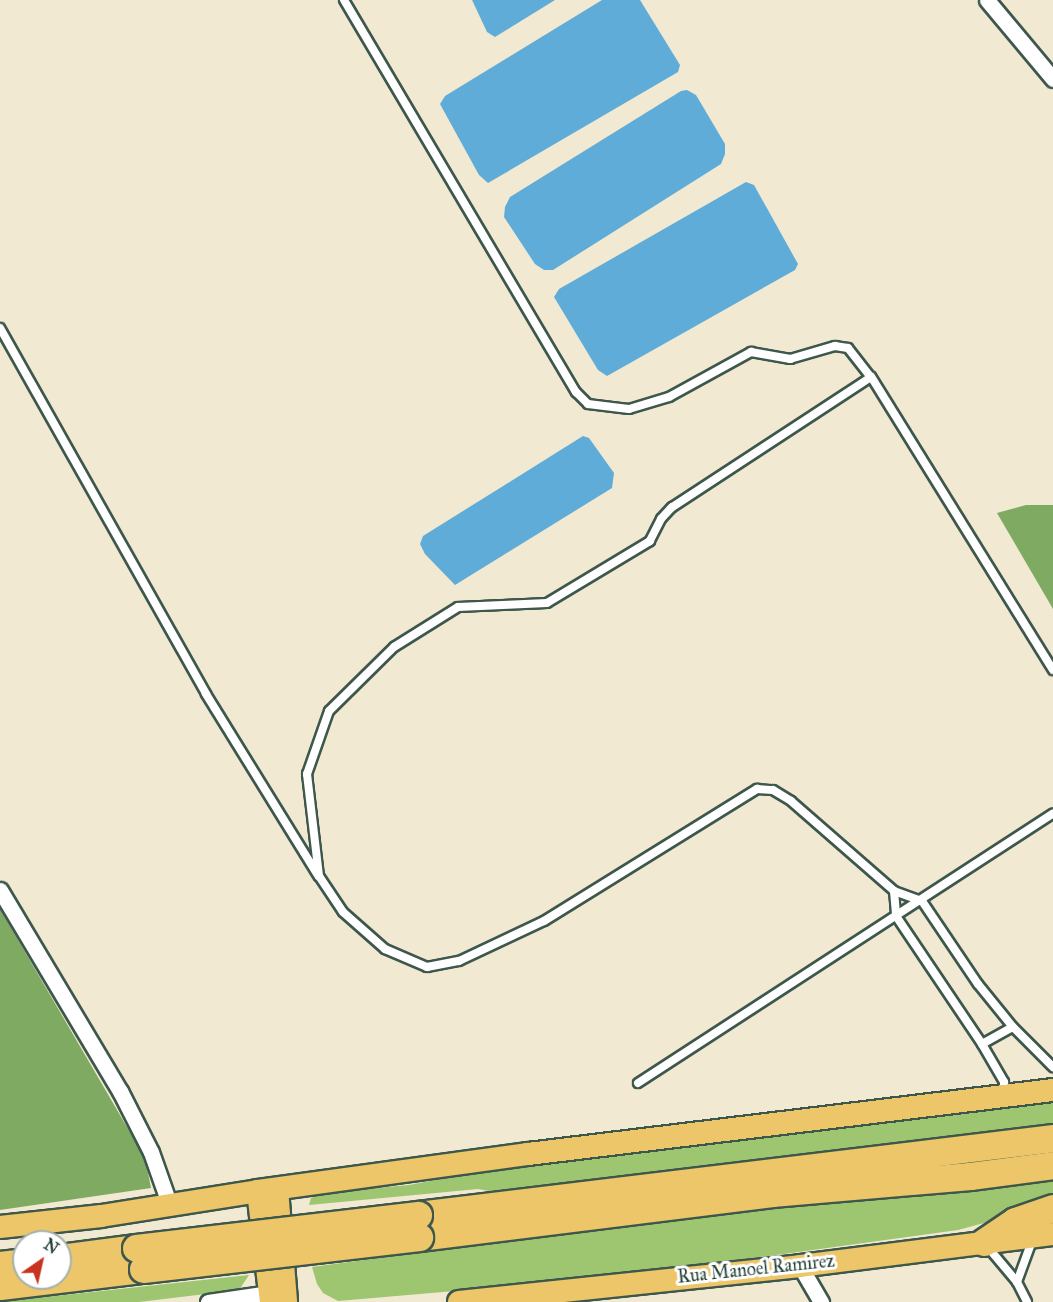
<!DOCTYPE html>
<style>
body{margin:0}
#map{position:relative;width:1053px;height:1302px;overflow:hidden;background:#f1e9d1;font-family:"IM FELL Great Primer",serif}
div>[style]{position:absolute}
.green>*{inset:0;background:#9ec570}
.forest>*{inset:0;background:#7eaa62}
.water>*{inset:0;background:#5facd8}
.roads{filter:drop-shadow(2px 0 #3e574c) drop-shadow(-2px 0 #3e574c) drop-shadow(0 2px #3e574c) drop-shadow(0 -2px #3e574c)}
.lane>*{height:8px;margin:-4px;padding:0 4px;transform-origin:4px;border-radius:4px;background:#fff}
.street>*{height:15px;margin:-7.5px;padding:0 7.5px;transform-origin:7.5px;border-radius:7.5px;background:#fff}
.primary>*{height:22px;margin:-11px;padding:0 11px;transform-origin:11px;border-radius:11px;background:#ecc669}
.highway>*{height:27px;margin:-13.5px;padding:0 13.5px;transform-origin:13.5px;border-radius:13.5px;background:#ecc669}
.bridges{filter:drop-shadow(2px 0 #3e574c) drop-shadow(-2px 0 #3e574c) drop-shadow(0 2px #3e574c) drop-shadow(0 -2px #3e574c)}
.highway-bridge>*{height:27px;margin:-13.5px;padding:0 13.5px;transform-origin:13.5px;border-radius:13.5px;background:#ecc669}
span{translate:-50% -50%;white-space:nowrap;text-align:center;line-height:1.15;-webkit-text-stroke:6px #fff;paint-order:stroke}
.street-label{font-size:18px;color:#1f3d34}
.north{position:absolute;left:12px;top:1230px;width:60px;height:60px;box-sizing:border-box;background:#fff;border:2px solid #a5b1ae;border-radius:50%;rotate:34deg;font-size:16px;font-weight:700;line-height:24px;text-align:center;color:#1f3d34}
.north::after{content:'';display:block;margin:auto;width:21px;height:27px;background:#c8321e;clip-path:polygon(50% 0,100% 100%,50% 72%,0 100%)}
</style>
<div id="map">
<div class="green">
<div style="clip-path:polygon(1053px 1102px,1053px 1123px,692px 1169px,489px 1191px,478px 1189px,309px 1205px,311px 1198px,323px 1193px,409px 1185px,489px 1170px)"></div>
<div style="clip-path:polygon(1053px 1175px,1053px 1198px,1010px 1216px,958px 1230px,769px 1256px,514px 1286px,338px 1301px,323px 1293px,317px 1284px,312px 1267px,491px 1243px)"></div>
<div style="clip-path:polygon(249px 1275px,239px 1290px,139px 1302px,0 1302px)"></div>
</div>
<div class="forest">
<div style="clip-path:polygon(1026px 505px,1053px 505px,1053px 609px,997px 513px)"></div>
<div style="clip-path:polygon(0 909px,145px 1158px,151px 1188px,0 1210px)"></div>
</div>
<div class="water">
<div style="clip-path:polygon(472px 0,555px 0,495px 37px,487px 32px)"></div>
<div style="clip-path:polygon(602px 0,640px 0,680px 65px,678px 72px,488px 183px,479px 175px,440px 104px,445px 96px)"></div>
<div style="clip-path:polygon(687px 90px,696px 95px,725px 144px,725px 154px,721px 164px,553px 270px,544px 270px,535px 264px,504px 217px,505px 207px,510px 197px,681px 91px)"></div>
<div style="clip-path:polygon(746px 182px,754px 185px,798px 264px,795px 270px,607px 376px,598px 370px,554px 297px,559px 289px)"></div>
<div style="clip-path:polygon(583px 436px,589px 438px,614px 473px,612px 488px,455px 585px,425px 554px,420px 544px,423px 536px)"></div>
</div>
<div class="roads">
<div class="lane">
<div style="left:344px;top:0;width:456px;rotate:59.4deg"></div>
<div style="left:576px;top:392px;width:17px;rotate:45deg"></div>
<div style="left:588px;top:404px;width:41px;rotate:7deg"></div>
<div style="left:629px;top:409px;width:42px;rotate:-16.7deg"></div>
<div style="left:669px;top:397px;width:94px;rotate:-28.8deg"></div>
<div style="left:751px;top:352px;width:40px;rotate:10deg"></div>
<div style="left:790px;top:359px;width:47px;rotate:-16.1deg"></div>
<div style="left:835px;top:346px;width:13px;rotate:9deg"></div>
<div style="left:848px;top:348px;width:37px;rotate:52deg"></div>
<div style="left:0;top:328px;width:420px;rotate:60.6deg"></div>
<div style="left:206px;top:694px;width:213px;rotate:58.3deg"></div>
<div style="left:1053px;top:670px;width:345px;rotate:-121.8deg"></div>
<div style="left:871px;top:377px;width:238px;rotate:146.8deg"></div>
<div style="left:672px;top:507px;width:16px;rotate:133deg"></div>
<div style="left:661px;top:519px;width:25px;rotate:117deg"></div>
<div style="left:650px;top:541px;width:120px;rotate:149deg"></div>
<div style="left:547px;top:603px;width:89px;rotate:177.4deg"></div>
<div style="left:458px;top:607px;width:75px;rotate:148deg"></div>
<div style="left:394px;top:647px;width:91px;rotate:135.4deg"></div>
<div style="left:329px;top:711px;width:67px;rotate:109.2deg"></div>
<div style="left:307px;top:774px;width:103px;rotate:83.3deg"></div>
<div style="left:319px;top:876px;width:43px;rotate:56.3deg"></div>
<div style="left:343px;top:912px;width:56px;rotate:41.4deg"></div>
<div style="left:385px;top:949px;width:46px;rotate:23.2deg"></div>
<div style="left:427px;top:967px;width:33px;rotate:-11deg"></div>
<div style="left:459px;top:961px;width:94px;rotate:-25.2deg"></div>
<div style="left:544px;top:921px;width:251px;rotate:-31.8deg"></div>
<div style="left:757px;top:789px;width:16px;rotate:4deg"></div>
<div style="left:773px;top:790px;width:21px;rotate:31deg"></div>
<div style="left:791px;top:801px;width:137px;rotate:41.1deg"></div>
<div style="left:894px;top:891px;width:30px;rotate:20deg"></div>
<div style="left:922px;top:901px;width:100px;rotate:56deg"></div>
<div style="left:978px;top:984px;width:55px;rotate:50.9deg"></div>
<div style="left:1013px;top:1027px;width:57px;rotate:45deg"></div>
<div style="left:894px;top:891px;width:25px;rotate:85deg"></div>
<div style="left:896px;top:916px;width:154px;rotate:56.1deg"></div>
<div style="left:982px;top:1044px;width:44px;rotate:59.9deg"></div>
<div style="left:1004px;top:1082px;width:11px;rotate:90deg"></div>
<div style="left:982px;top:1044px;width:35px;rotate:-29deg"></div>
<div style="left:638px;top:1083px;width:495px;rotate:-33deg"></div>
<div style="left:986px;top:1245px;width:48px;rotate:50deg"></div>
<div style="left:1017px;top:1282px;width:22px;rotate:63deg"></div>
<div style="left:1017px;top:1282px;width:44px;rotate:-69.9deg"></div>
</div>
<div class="street">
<div style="left:987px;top:0;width:103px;rotate:50.1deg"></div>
<div style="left:0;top:890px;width:234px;rotate:59.2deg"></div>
<div style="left:120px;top:1091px;width:68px;rotate:63.1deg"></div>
<div style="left:151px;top:1152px;width:57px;rotate:70.6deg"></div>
<div style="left:800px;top:1266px;width:42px;rotate:59.7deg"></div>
<div style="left:208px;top:1302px;width:62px;rotate:-8.4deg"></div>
</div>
<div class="primary">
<div style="left:277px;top:1189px;width:113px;rotate:85.4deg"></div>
<div style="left:258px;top:1191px;width:112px;rotate:83.3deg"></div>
<div style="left:0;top:1227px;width:102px;rotate:-6.2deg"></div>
<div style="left:101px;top:1216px;width:159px;rotate:-9deg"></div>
<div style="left:258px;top:1191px;width:273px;rotate:-7.8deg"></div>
<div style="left:528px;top:1154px;width:529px;rotate:-6.95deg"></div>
<div style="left:459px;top:1302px;width:343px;rotate:-6deg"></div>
<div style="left:800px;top:1266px;width:255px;rotate:-7.2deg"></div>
</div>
<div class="highway">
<div style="left:418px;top:1215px;width:640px;rotate:-6.91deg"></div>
<div style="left:419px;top:1237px;width:356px;rotate:-7.1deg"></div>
<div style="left:772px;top:1193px;width:199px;rotate:-4.9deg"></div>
<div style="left:970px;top:1176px;width:84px;rotate:-7.5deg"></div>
<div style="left:984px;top:1242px;width:37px;rotate:-34deg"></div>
<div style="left:1015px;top:1221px;width:40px;rotate:-18.9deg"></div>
<div style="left:60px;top:1258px;width:77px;rotate:-7.5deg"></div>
<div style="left:0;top:1265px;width:24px;rotate:-7deg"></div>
<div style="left:0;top:1286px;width:144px;rotate:-6.8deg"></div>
</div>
</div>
<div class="bridges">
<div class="highway-bridge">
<div style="left:136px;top:1248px;width:284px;rotate:-6.7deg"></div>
<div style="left:143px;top:1269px;width:278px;rotate:-6.6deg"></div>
</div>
</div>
<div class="street-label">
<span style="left:756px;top:1269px;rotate:-6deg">Rua Manoel Ramirez</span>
</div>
<div class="north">N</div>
</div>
